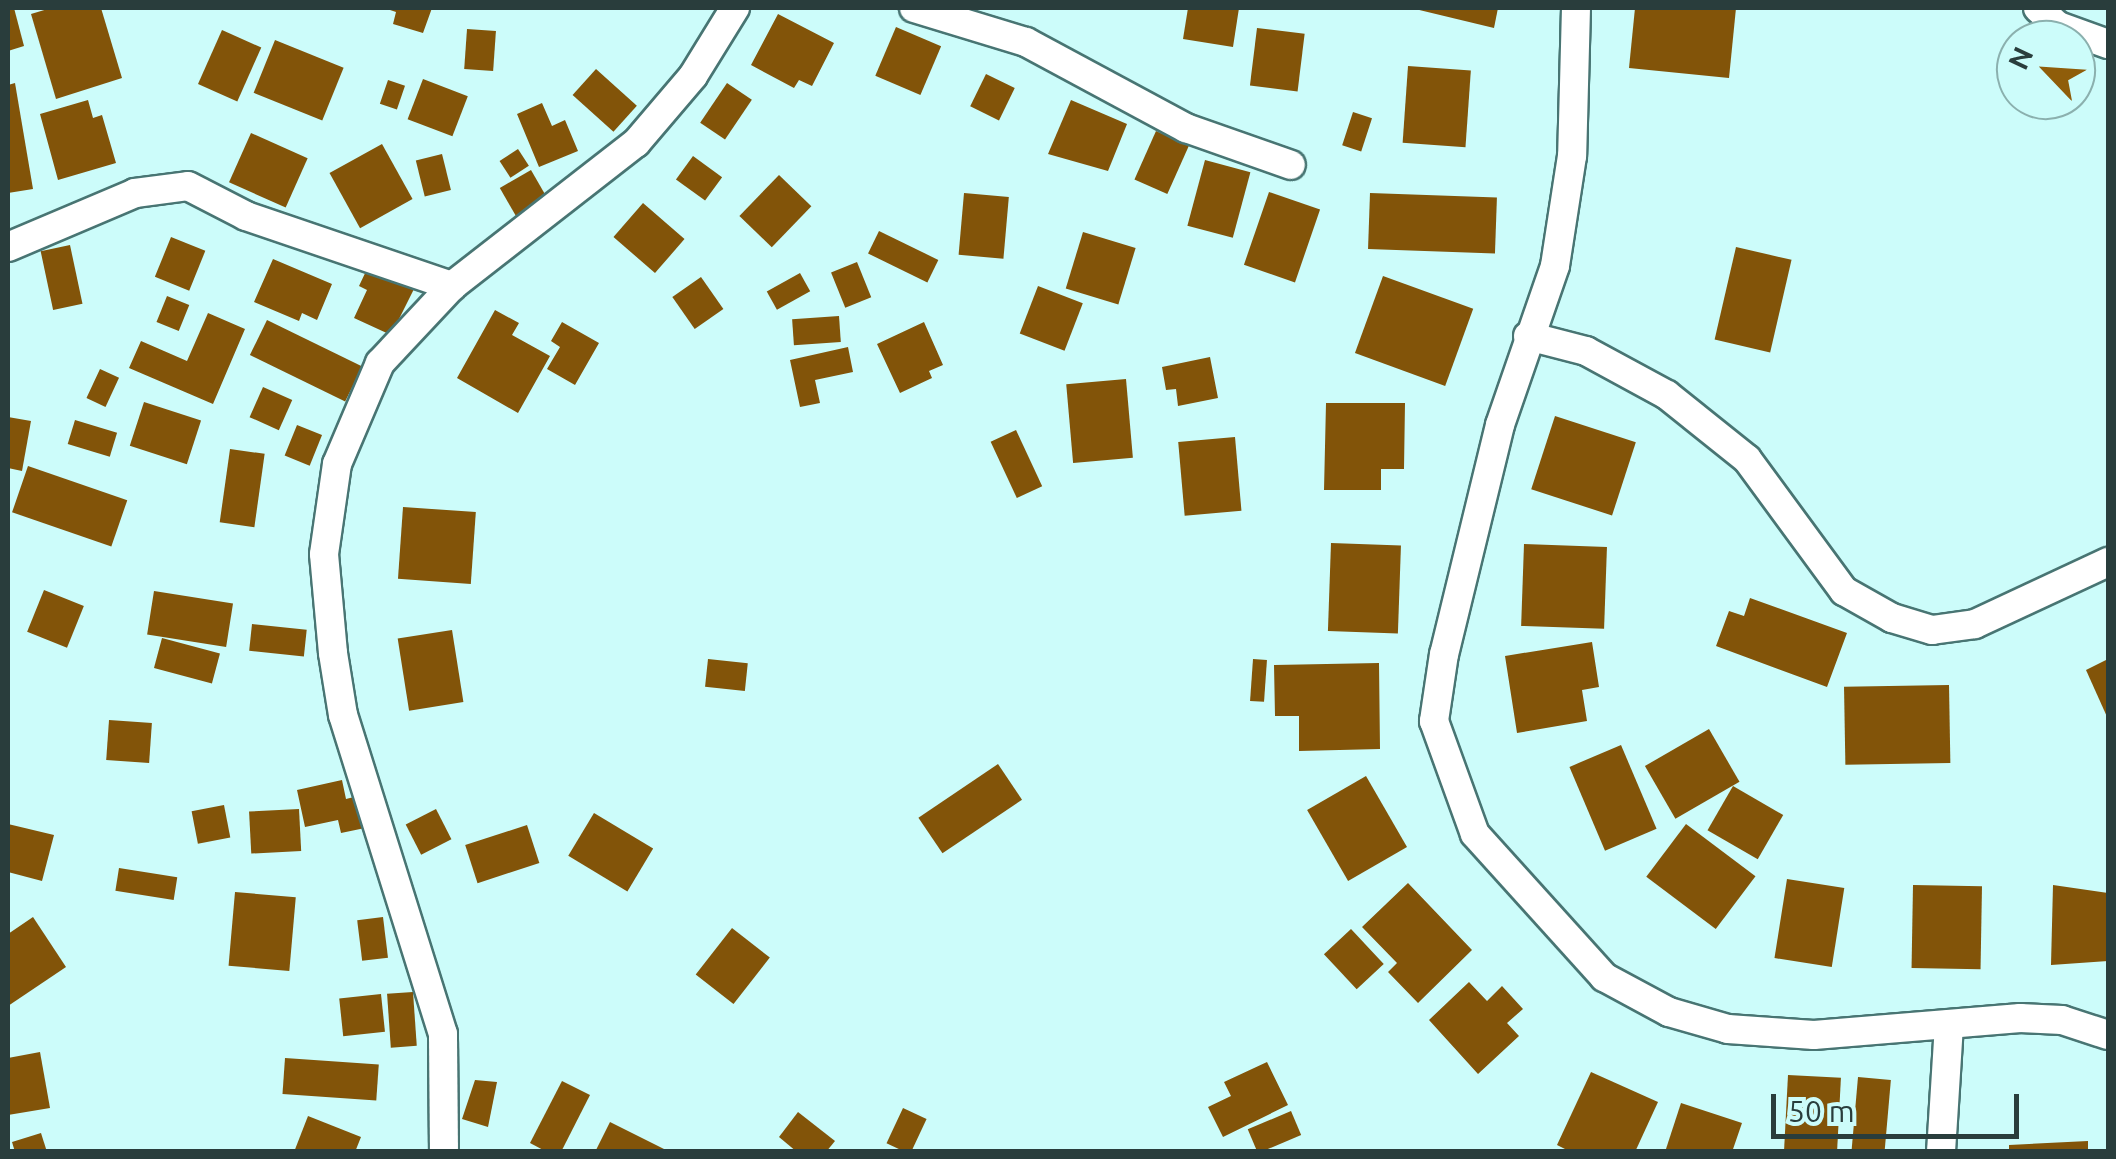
<!DOCTYPE html>
<style>
body{margin:0}
#map{position:relative;width:2116px;height:1159px;overflow:hidden;background:#ccfcfa;font-family:Ubuntu,sans-serif}
div>[style]{position:absolute}
.building>*{inset:0;background:#825409;transform-origin:0 0}
.roads{filter:drop-shadow(2px 0 #487573) drop-shadow(-2px 0 #487573) drop-shadow(0 2px #487573) drop-shadow(0 -2px #487573)}
.street>*{height:28px;margin:-14px;padding:0 14px;transform-origin:14px;border-radius:14px;background:#fff}
span{translate:-50% -50%;white-space:nowrap;text-align:center;line-height:1.15;-webkit-text-stroke:10px #ccfcfa;paint-order:stroke}
.frame{position:absolute;inset:0;border:10px solid #293d3c;pointer-events:none}
.north{position:absolute;left:1996px;top:20px;width:100px;height:100px;box-sizing:border-box;background:#ccfcfa;border:2px solid #8bb0ae;border-radius:50%;rotate:295deg;font-size:28px;font-weight:700;line-height:40px;text-align:center;color:#293d3c}
.north::after{content:'';display:block;margin:auto;width:35px;height:45px;background:#8f5d0a;clip-path:polygon(50% 0,100% 100%,50% 72%,0 100%)}
.scale{position:absolute;left:1771px;top:1094px;width:248px;height:45px;box-sizing:border-box;border:5px solid #293d3c;border-top:0;padding-left:12px;font-size:30px;line-height:35px;white-space:nowrap;color:#293d3c;-webkit-text-stroke:8px #ccfcfa;paint-order:stroke}
</style>
<div id="map">
<div class="building">
<div style="clip-path:polygon(14px 8px,24px 46px,8px 51px,8px 9px)"></div>
<div style="clip-path:polygon(51px 8px,101px 8px,122px 78px,56px 99px,31px 14px)"></div>
<div style="clip-path:polygon(384px 8px,432px 8px,423px 33px,393px 24px,396px 12px)"></div>
<div style="clip-path:polygon(1188px 8px,1239px 8px,1233px 47px,1183px 39px)"></div>
<div style="clip-path:polygon(1411px 8px,1498px 8px,1494px 28px)"></div>
<div style="clip-path:polygon(1635px 8px,1736px 8px,1729px 78px,1629px 68px)"></div>
<div style="clip-path:polygon(778px 14px,834px 43px,812px 86px,799px 80px,794px 88px,751px 65px)"></div>
<div style="left:896px;top:27px;width:49px;height:53px;rotate:23deg"></div>
<div style="left:1257px;top:28px;width:48px;height:58px;rotate:7deg"></div>
<div style="left:467px;top:29px;width:29px;height:40px;rotate:4deg"></div>
<div style="left:222px;top:30px;width:43px;height:59px;rotate:24deg"></div>
<div style="left:275px;top:40px;width:74px;height:57px;rotate:22deg"></div>
<div style="left:1408px;top:66px;width:63px;height:77px;rotate:4deg"></div>
<div style="left:596px;top:69px;width:55px;height:35px;rotate:42deg"></div>
<div style="left:986px;top:74px;width:32px;height:36px;rotate:26deg"></div>
<div style="left:423px;top:79px;width:48px;height:43px;rotate:21deg"></div>
<div style="left:388px;top:80px;width:18px;height:25px;rotate:19deg"></div>
<div style="clip-path:polygon(15px 83px,33px 189px,8px 193px,8px 85px)"></div>
<div style="left:727px;top:83px;width:30px;height:48px;rotate:34deg"></div>
<div style="clip-path:polygon(88px 100px,93px 118px,102px 115px,116px 163px,58px 180px,40px 114px)"></div>
<div style="clip-path:polygon(1071px 100px,1127px 124px,1108px 171px,1048px 154px)"></div>
<div style="clip-path:polygon(542px 103px,552px 126px,565px 120px,578px 151px,539px 167px,517px 114px)"></div>
<div style="left:1353px;top:112px;width:20px;height:35px;rotate:18deg"></div>
<div style="left:1156px;top:131px;width:36px;height:53px;rotate:24deg"></div>
<div style="left:251px;top:133px;width:62px;height:54px;rotate:24deg"></div>
<div style="left:382px;top:144px;width:63px;height:60px;rotate:61deg"></div>
<div style="left:518px;top:149px;width:20px;height:22px;rotate:57deg"></div>
<div style="left:442px;top:154px;width:37px;height:27px;rotate:76deg"></div>
<div style="left:693px;top:156px;width:36px;height:29px;rotate:36deg"></div>
<div style="left:1205px;top:160px;width:47px;height:68px;rotate:15deg"></div>
<div style="left:531px;top:170px;width:34px;height:36px;rotate:60deg"></div>
<div style="left:779px;top:175px;width:45px;height:57px;rotate:44deg"></div>
<div style="left:1269px;top:192px;width:54px;height:77px;rotate:19deg"></div>
<div style="left:964px;top:193px;width:45px;height:62px;rotate:5deg"></div>
<div style="left:1370px;top:193px;width:127px;height:56px;rotate:2deg"></div>
<div style="left:643px;top:203px;width:55px;height:45px;rotate:41deg"></div>
<div style="left:879px;top:231px;width:66px;height:25px;rotate:26deg"></div>
<div style="left:1083px;top:232px;width:55px;height:59px;rotate:17deg"></div>
<div style="left:171px;top:237px;width:37px;height:43px;rotate:22deg"></div>
<div style="left:70px;top:245px;width:60px;height:30px;rotate:78deg"></div>
<div style="left:1736px;top:247px;width:57px;height:95px;rotate:13deg"></div>
<div style="clip-path:polygon(273px 259px,332px 284px,317px 320px,302px 313px,299px 321px,254px 302px)"></div>
<div style="left:857px;top:262px;width:38px;height:28px;rotate:68deg"></div>
<div style="clip-path:polygon(368px 267px,414px 289px,391px 335px,354px 318px,367px 290px,359px 286px)"></div>
<div style="left:800px;top:273px;width:21px;height:38px;rotate:61deg"></div>
<div style="left:1383px;top:276px;width:96px;height:82px;rotate:20deg"></div>
<div style="left:701px;top:277px;width:39px;height:35px;rotate:55deg"></div>
<div style="left:1038px;top:286px;width:48px;height:51px;rotate:21deg"></div>
<div style="left:167px;top:296px;width:24px;height:28px;rotate:22deg"></div>
<div style="clip-path:polygon(495px 310px,519px 323px,512px 335px,550px 356px,518px 413px,457px 378px)"></div>
<div style="clip-path:polygon(208px 313px,245px 329px,213px 404px,129px 368px,141px 341px,187px 361px)"></div>
<div style="left:839px;top:316px;width:26px;height:47px;rotate:86deg"></div>
<div style="left:267px;top:320px;width:106px;height:39px;rotate:26deg"></div>
<div style="clip-path:polygon(562px 322px,599px 343px,575px 385px,547px 369px,560px 347px,551px 341px)"></div>
<div style="clip-path:polygon(924px 322px,943px 365px,929px 371px,932px 378px,900px 393px,877px 344px)"></div>
<div style="clip-path:polygon(848px 347px,853px 372px,815px 380px,820px 403px,800px 407px,790px 360px)"></div>
<div style="clip-path:polygon(1210px 357px,1218px 398px,1178px 406px,1176px 389px,1166px 390px,1162px 367px)"></div>
<div style="left:100px;top:369px;width:21px;height:32px;rotate:25deg"></div>
<div style="left:1126px;top:379px;width:79px;height:60px;rotate:85deg"></div>
<div style="left:263px;top:387px;width:32px;height:33px;rotate:24deg"></div>
<div style="left:144px;top:402px;width:60px;height:46px;rotate:18deg"></div>
<div style="clip-path:polygon(1326px 403px,1405px 403px,1404px 469px,1381px 469px,1381px 490px,1324px 490px)"></div>
<div style="left:1555px;top:416px;width:85px;height:77px;rotate:18deg"></div>
<div style="clip-path:polygon(8px 417px,31px 421px,22px 471px,8px 468px)"></div>
<div style="left:75px;top:420px;width:44px;height:25px;rotate:17deg"></div>
<div style="left:297px;top:425px;width:27px;height:33px;rotate:22deg"></div>
<div style="left:1016px;top:430px;width:62px;height:28px;rotate:65deg"></div>
<div style="left:1235px;top:437px;width:74px;height:57px;rotate:85deg"></div>
<div style="left:230px;top:449px;width:35px;height:74px;rotate:8deg"></div>
<div style="left:28px;top:466px;width:105px;height:49px;rotate:19deg"></div>
<div style="left:403px;top:507px;width:73px;height:72px;rotate:4deg"></div>
<div style="left:1331px;top:543px;width:70px;height:88px;rotate:2deg"></div>
<div style="left:1524px;top:544px;width:83px;height:82px;rotate:2deg"></div>
<div style="left:44px;top:590px;width:43px;height:45px;rotate:22deg"></div>
<div style="left:154px;top:591px;width:80px;height:44px;rotate:9deg"></div>
<div style="clip-path:polygon(1750px 598px,1847px 633px,1827px 687px,1716px 646px,1729px 611px,1744px 616px)"></div>
<div style="left:252px;top:624px;width:55px;height:27px;rotate:6deg"></div>
<div style="left:452px;top:630px;width:73px;height:55px;rotate:81deg"></div>
<div style="left:162px;top:638px;width:60px;height:31px;rotate:15deg"></div>
<div style="clip-path:polygon(1592px 642px,1599px 687px,1582px 690px,1587px 721px,1517px 733px,1505px 656px)"></div>
<div style="left:708px;top:659px;width:40px;height:28px;rotate:6deg"></div>
<div style="left:1253px;top:659px;width:14px;height:42px;rotate:4deg"></div>
<div style="clip-path:polygon(2108px 659px,2108px 719px,2086px 670px)"></div>
<div style="clip-path:polygon(1379px 663px,1380px 749px,1299px 751px,1299px 716px,1275px 716px,1274px 665px)"></div>
<div style="left:1949px;top:685px;width:78px;height:105px;rotate:89deg"></div>
<div style="left:109px;top:720px;width:43px;height:40px;rotate:4deg"></div>
<div style="left:1709px;top:729px;width:61px;height:74px;rotate:60deg"></div>
<div style="left:1621px;top:745px;width:91px;height:56px;rotate:67deg"></div>
<div style="left:998px;top:764px;width:43px;height:96px;rotate:56deg"></div>
<div style="left:1366px;top:776px;width:82px;height:68px;rotate:60deg"></div>
<div style="clip-path:polygon(342px 780px,346px 799px,358px 796px,365px 828px,341px 833px,338px 820px,305px 827px,297px 790px)"></div>
<div style="left:1733px;top:786px;width:58px;height:51px;rotate:30deg"></div>
<div style="left:224px;top:805px;width:33px;height:33px;rotate:79deg"></div>
<div style="left:299px;top:809px;width:42px;height:50px;rotate:87deg"></div>
<div style="left:436px;top:809px;width:34px;height:34px;rotate:63deg"></div>
<div style="left:594px;top:813px;width:69px;height:50px;rotate:31deg"></div>
<div style="clip-path:polygon(8px 824px,54px 835px,42px 881px,8px 872px)"></div>
<div style="left:1686px;top:824px;width:87px;height:66px;rotate:37deg"></div>
<div style="left:527px;top:825px;width:40px;height:65px;rotate:72deg"></div>
<div style="left:119px;top:868px;width:59px;height:23px;rotate:9deg"></div>
<div style="left:1787px;top:879px;width:58px;height:80px;rotate:9deg"></div>
<div style="clip-path:polygon(1408px 883px,1472px 950px,1418px 1003px,1388px 972px,1397px 963px,1362px 927px)"></div>
<div style="left:1913px;top:885px;width:69px;height:83px;rotate:1deg"></div>
<div style="clip-path:polygon(2053px 885px,2108px 893px,2108px 961px,2051px 965px)"></div>
<div style="left:235px;top:892px;width:61px;height:74px;rotate:5deg"></div>
<div style="clip-path:polygon(33px 917px,66px 967px,8px 1006px,8px 934px)"></div>
<div style="left:383px;top:917px;width:41px;height:26px;rotate:83deg"></div>
<div style="left:732px;top:928px;width:48px;height:59px;rotate:38deg"></div>
<div style="left:1351px;top:929px;width:48px;height:37px;rotate:47deg"></div>
<div style="clip-path:polygon(1469px 982px,1487px 1001px,1502px 986px,1523px 1009px,1507px 1023px,1519px 1036px,1478px 1074px,1429px 1020px)"></div>
<div style="left:413px;top:992px;width:54px;height:26px;rotate:86deg"></div>
<div style="left:381px;top:994px;width:38px;height:42px;rotate:84deg"></div>
<div style="clip-path:polygon(40px 1052px,50px 1108px,8px 1115px,8px 1058px)"></div>
<div style="left:285px;top:1058px;width:94px;height:36px;rotate:4deg"></div>
<div style="clip-path:polygon(1267px 1062px,1288px 1105px,1223px 1137px,1208px 1107px,1231px 1096px,1224px 1082px)"></div>
<div style="clip-path:polygon(1591px 1072px,1658px 1102px,1635px 1152px,1571px 1152px,1557px 1145px)"></div>
<div style="left:1788px;top:1075px;width:53px;height:77px;rotate:3deg"></div>
<div style="left:1858px;top:1077px;width:33px;height:75px;rotate:5deg"></div>
<div style="clip-path:polygon(475px 1080px,497px 1082px,488px 1127px,462px 1119px)"></div>
<div style="clip-path:polygon(562px 1081px,590px 1095px,561px 1152px,547px 1152px,530px 1143px)"></div>
<div style="clip-path:polygon(1681px 1103px,1742px 1123px,1732px 1152px,1665px 1152px)"></div>
<div style="left:903px;top:1108px;width:26px;height:39px;rotate:25deg"></div>
<div style="left:1291px;top:1111px;width:26px;height:47px;rotate:67deg"></div>
<div style="clip-path:polygon(798px 1112px,835px 1141px,826px 1152px,797px 1152px,779px 1137px)"></div>
<div style="clip-path:polygon(308px 1116px,361px 1137px,355px 1152px,294px 1152px)"></div>
<div style="clip-path:polygon(610px 1122px,670px 1152px,595px 1152px)"></div>
<div style="clip-path:polygon(41px 1133px,47px 1152px,15px 1152px,12px 1142px)"></div>
<div style="clip-path:polygon(2088px 1141px,2088px 1152px,2009px 1152px,2009px 1145px)"></div>
</div>
<div class="roads">
<div class="street">
<div style="left:914px;top:8px;width:117px;rotate:16.9deg"></div>
<div style="left:1026px;top:42px;width:182px;rotate:28.3deg"></div>
<div style="left:1186px;top:128px;width:111px;rotate:19.4deg"></div>
<div style="left:1576px;top:8px;width:148px;rotate:91.5deg"></div>
<div style="left:1572px;top:156px;width:111px;rotate:98.8deg"></div>
<div style="left:1555px;top:266px;width:168px;rotate:109.1deg"></div>
<div style="left:1500px;top:425px;width:236px;rotate:103.7deg"></div>
<div style="left:1444px;top:654px;width:68px;rotate:98.5deg"></div>
<div style="left:1434px;top:721px;width:120px;rotate:70.1deg"></div>
<div style="left:1475px;top:834px;width:193px;rotate:47.9deg"></div>
<div style="left:1604px;top:977px;width:74px;rotate:28.3deg"></div>
<div style="left:1669px;top:1012px;width:61px;rotate:16.1deg"></div>
<div style="left:1728px;top:1029px;width:86px;rotate:4deg"></div>
<div style="left:1814px;top:1035px;width:207px;rotate:-4.7deg"></div>
<div style="left:2020px;top:1018px;width:42px;rotate:2.7deg"></div>
<div style="left:2062px;top:1020px;width:48px;rotate:18.1deg"></div>
<div style="left:2038px;top:8px;width:27px;rotate:42deg"></div>
<div style="left:2058px;top:26px;width:53px;rotate:19.8deg"></div>
<div style="left:8px;top:247px;width:138px;rotate:-23deg"></div>
<div style="left:135px;top:193px;width:53px;rotate:-7.5deg"></div>
<div style="left:188px;top:186px;width:65px;rotate:27.3deg"></div>
<div style="left:246px;top:216px;width:218px;rotate:18.8deg"></div>
<div style="left:1528px;top:336px;width:60px;rotate:14.5deg"></div>
<div style="left:1586px;top:351px;width:92px;rotate:28.5deg"></div>
<div style="left:1667px;top:395px;width:102px;rotate:38.7deg"></div>
<div style="left:1747px;top:459px;width:164px;rotate:53.7deg"></div>
<div style="left:1844px;top:591px;width:55px;rotate:29.4deg"></div>
<div style="left:1892px;top:618px;width:42px;rotate:16.7deg"></div>
<div style="left:1932px;top:630px;width:43px;rotate:-7.9deg"></div>
<div style="left:1975px;top:624px;width:147px;rotate:-25deg"></div>
<div style="left:444px;top:1152px;width:118px;rotate:-90.5deg"></div>
<div style="left:443px;top:1034px;width:334px;rotate:-107.4deg"></div>
<div style="left:343px;top:715px;width:63px;rotate:-99.2deg"></div>
<div style="left:333px;top:653px;width:99px;rotate:-95.2deg"></div>
<div style="left:324px;top:554px;width:91px;rotate:-81.8deg"></div>
<div style="left:337px;top:464px;width:110px;rotate:-66.9deg"></div>
<div style="left:380px;top:363px;width:105px;rotate:-46.9deg"></div>
<div style="left:452px;top:286px;width:233px;rotate:-37.9deg"></div>
<div style="left:636px;top:143px;width:88px;rotate:-49.6deg"></div>
<div style="left:693px;top:76px;width:80px;rotate:-58.3deg"></div>
<div style="left:1941px;top:1152px;width:128px;rotate:-86.4deg"></div>
</div>
</div>
<div class="frame"></div>
<div class="north">N</div>
<div class="scale">50 m</div>
</div>
